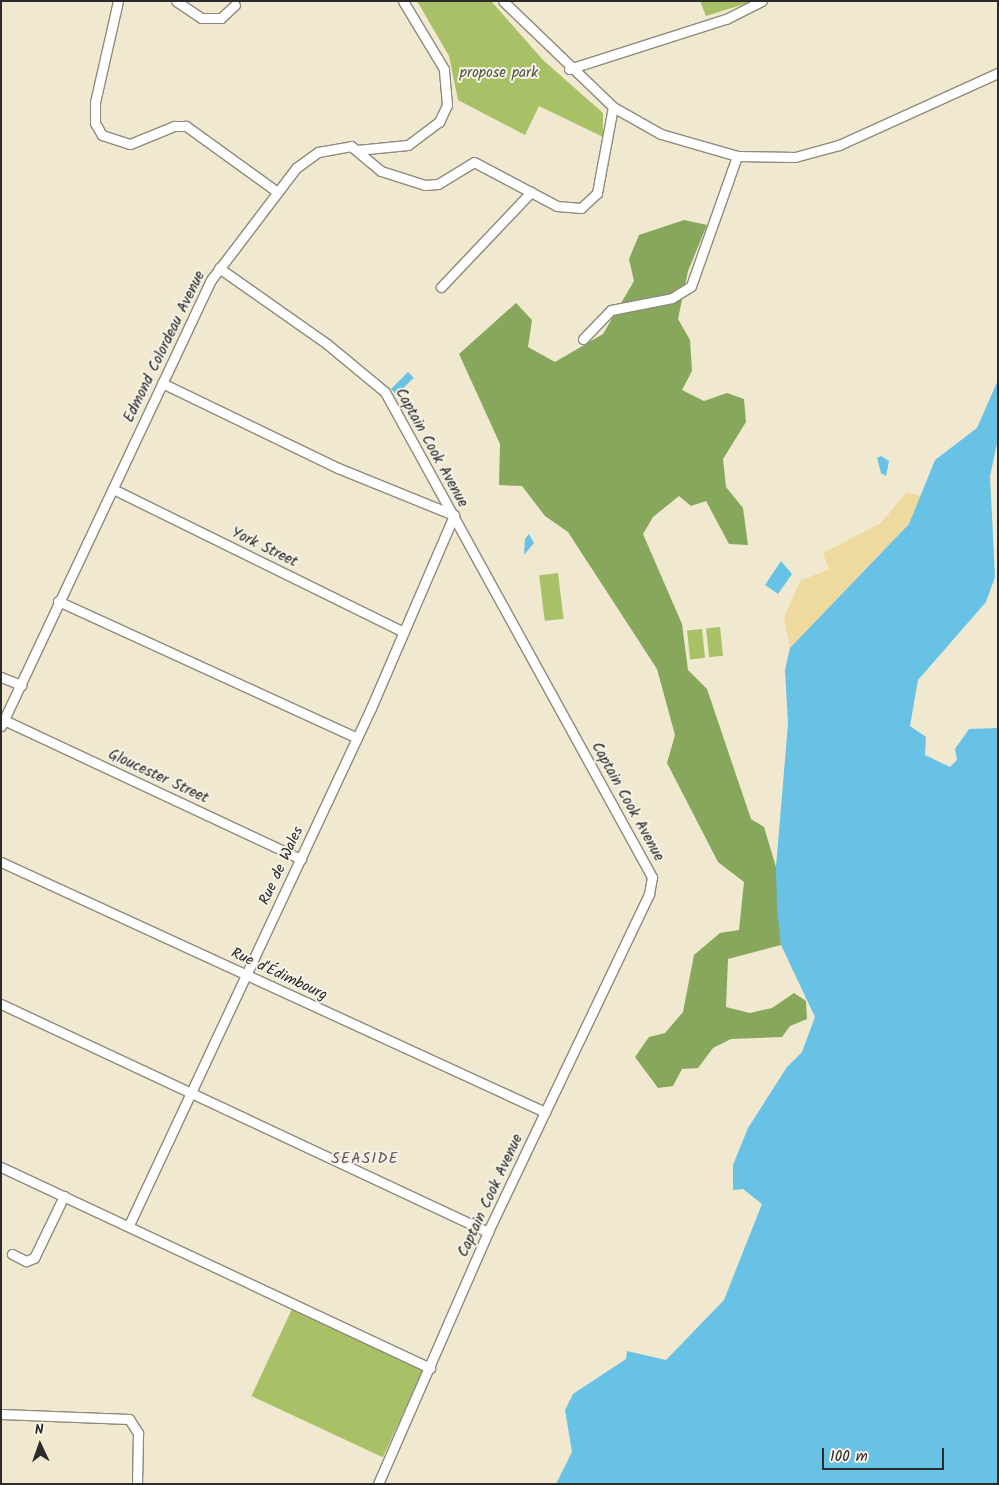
<!DOCTYPE html>
<meta charset="utf-8">
<style>
body{margin:0}
#map{position:relative;width:999px;height:1485px;overflow:hidden;background:#f0e8cf;font-family:Kalam,sans-serif}
div>[style]{position:absolute}
.green>*{inset:0;background:#a8c167;transform-origin:0 0}
.forest>*{inset:0;background:#86a75c}
.sand>*{inset:0;background:#eeda9e}
.water>*{inset:0;background:#68c2e6;transform-origin:0 0}
.roads{filter:drop-shadow(1px 0 #8e8a7d) drop-shadow(-1px 0 #8e8a7d) drop-shadow(0 1px #8e8a7d) drop-shadow(0 -1px #8e8a7d)}
.minor>*{height:9px;margin:-4.5px;padding:0 4.5px;transform-origin:4.5px;border-radius:4.5px;background:#fff}
span{translate:-50% -50%;white-space:nowrap;text-align:center;line-height:1.15;-webkit-text-stroke:4px #f7f3e8;paint-order:stroke}
.park-label{font-size:15px;color:#50583d}
.street-label{font-size:15px;color:#2b2b2b}
.neighbourhood-label{font-size:16px;color:#665560;letter-spacing:1px}
.frame{position:absolute;inset:0;border:2px solid #2b2b2b;pointer-events:none}
.north{position:absolute;left:15px;top:1420px;width:50px;height:50px;-webkit-text-stroke:4px #f7f3e8;paint-order:stroke;rotate:357deg;font-size:14px;font-weight:700;line-height:20px;text-align:center;color:#2b2b2b}
.north::after{content:'';display:block;margin:auto;width:18px;height:22px;background:#2b2b2b;clip-path:polygon(50% 0,100% 100%,50% 72%,0 100%)}
.scale{position:absolute;left:822px;top:1448px;width:122px;height:22px;box-sizing:border-box;border:2px solid #2b2b2b;border-top:0;padding-left:6px;font-size:15px;line-height:18px;white-space:nowrap;color:#2b2b2b;-webkit-text-stroke:4px #f7f3e8;paint-order:stroke}
</style>
<div id="map">
<div class="green">
<div style="clip-path:polygon(417px 1px,491px 1px,543px 60px,603px 113px,603px 137px,539px 106px,525px 135px,458px 100px,449px 56px)"></div>
<div style="clip-path:polygon(700px 1px,754px 1px,706px 16px)"></div>
<div style="left:558px;top:573px;width:46px;height:19px;rotate:83deg"></div>
<div style="left:720px;top:627px;width:29px;height:14px;rotate:84deg"></div>
<div style="left:702px;top:629px;width:29px;height:15px;rotate:84deg"></div>
<div style="left:292px;top:1309px;width:145px;height:96px;rotate:25deg"></div>
</div>
<div class="forest">
<div style="clip-path:polygon(684px 220px,707px 225px,688px 271px,678px 319px,690px 340px,692px 371px,682px 390px,704px 401px,727px 393px,744px 399px,746px 422px,723px 459px,726px 487px,743px 508px,748px 545px,729px 544px,706px 501px,691px 506px,679px 496px,653px 517px,643px 534px,682px 624px,688px 670px,707px 689px,751px 819px,764px 827px,776px 867px,781px 945px,728px 959px,726px 1007px,750px 1013px,772px 1008px,794px 993px,806px 1001px,807px 1019px,790px 1026px,782px 1037px,731px 1039px,713px 1048px,698px 1068px,682px 1069px,673px 1086px,658px 1088px,635px 1057px,649px 1037px,665px 1033px,683px 1012px,694px 955px,720px 933px,739px 930px,744px 882px,718px 862px,667px 763px,675px 735px,657px 669px,568px 532px,545px 516px,522px 486px,499px 485px,500px 444px,459px 354px,516px 303px,532px 320px,528px 347px,555px 362px,603px 334px,634px 281px,629px 259px,639px 235px)"></div>
</div>
<div class="sand">
<div style="clip-path:polygon(907px 492px,923px 497px,909px 524px,790px 648px,784px 618px,800px 581px,829px 569px,823px 553px,881px 523px)"></div>
</div>
<div class="water">
<div style="left:408px;top:372px;width:8px;height:24px;rotate:45deg"></div>
<div style="clip-path:polygon(998px 380px,998px 439px,990px 476px,995px 577px,986px 602px,918px 680px,910px 726px,926px 737px,925px 755px,950px 767px,957px 760px,955px 749px,969px 729px,998px 728px,998px 1484px,556px 1484px,572px 1452px,565px 1410px,573px 1394px,626px 1359px,627px 1351px,666px 1360px,724px 1300px,762px 1204px,743px 1189px,733px 1190px,733px 1165px,748px 1128px,787px 1067px,802px 1052px,815px 1017px,781px 945px,777px 909px,776px 867px,788px 724px,785px 670px,790px 648px,909px 524px,935px 460px,977px 428px)"></div>
<div style="clip-path:polygon(881px 456px,889px 461px,886px 476px,881px 473px,877px 458px)"></div>
<div style="clip-path:polygon(529px 534px,534px 543px,524px 555px,525px 539px)"></div>
<div style="clip-path:polygon(781px 561px,792px 574px,778px 594px,765px 585px)"></div>
</div>
<div class="roads">
<div class="minor">
<div style="left:118px;top:1px;width:104px;rotate:102.8deg"></div>
<div style="left:95px;top:102px;width:21px;rotate:90deg"></div>
<div style="left:95px;top:123px;width:14px;rotate:60deg"></div>
<div style="left:102px;top:135px;width:29px;rotate:18deg"></div>
<div style="left:130px;top:144px;width:48px;rotate:-22.2deg"></div>
<div style="left:174px;top:126px;width:12px"></div>
<div style="left:186px;top:126px;width:111px;rotate:35.8deg"></div>
<div style="left:176px;top:1px;width:30px;rotate:34deg"></div>
<div style="left:201px;top:18px;width:20px"></div>
<div style="left:221px;top:18px;width:19px;rotate:-43deg"></div>
<div style="left:503px;top:1px;width:153px;rotate:43.9deg"></div>
<div style="left:613px;top:107px;width:55px;rotate:29.4deg"></div>
<div style="left:661px;top:134px;width:79px;rotate:16.1deg"></div>
<div style="left:737px;top:156px;width:58px;rotate:1deg"></div>
<div style="left:795px;top:157px;width:46px;rotate:-15.3deg"></div>
<div style="left:839px;top:145px;width:175px;rotate:-24.4deg"></div>
<div style="left:569px;top:69px;width:165px;rotate:-17.7deg"></div>
<div style="left:726px;top:19px;width:40px;rotate:-26.6deg"></div>
<div style="left:357px;top:150px;width:51px;rotate:-5.6deg"></div>
<div style="left:408px;top:145px;width:39px;rotate:-37deg"></div>
<div style="left:439px;top:122px;width:19px;rotate:-65deg"></div>
<div style="left:447px;top:105px;width:36px;rotate:-95deg"></div>
<div style="left:444px;top:69px;width:79px;rotate:-121.1deg"></div>
<div style="left:219px;top:268px;width:132px;rotate:35.1deg"></div>
<div style="left:327px;top:344px;width:75px;rotate:39.6deg"></div>
<div style="left:385px;top:392px;width:554px;rotate:61.17deg"></div>
<div style="left:652px;top:877px;width:17px;rotate:100deg"></div>
<div style="left:649px;top:894px;width:374px;rotate:115.5deg"></div>
<div style="left:488px;top:1232px;width:275px;rotate:113.6deg"></div>
<div style="left:441px;top:287px;width:131px;rotate:-46.5deg"></div>
<div style="left:583px;top:339px;width:40px;rotate:-46deg"></div>
<div style="left:611px;top:310px;width:62px;rotate:-11.1deg"></div>
<div style="left:672px;top:298px;width:22px;rotate:-32deg"></div>
<div style="left:691px;top:286px;width:138px;rotate:-70.5deg"></div>
<div style="left:162px;top:383px;width:195px;rotate:25.8deg"></div>
<div style="left:338px;top:468px;width:125px;rotate:22.1deg"></div>
<div style="left:113px;top:489px;width:324px;rotate:26.2deg"></div>
<div style="left:58px;top:601px;width:329px;rotate:24.6deg"></div>
<div style="left:1px;top:677px;width:22px;rotate:22deg"></div>
<div style="left:4px;top:720px;width:328px;rotate:25.1deg"></div>
<div style="left:1px;top:726px;width:493px;rotate:-64.8deg"></div>
<div style="left:211px;top:280px;width:141px;rotate:-52.8deg"></div>
<div style="left:296px;top:168px;width:27px;rotate:-36deg"></div>
<div style="left:318px;top:152px;width:34px;rotate:-10deg"></div>
<div style="left:351px;top:146px;width:39px;rotate:40deg"></div>
<div style="left:381px;top:171px;width:46px;rotate:17.7deg"></div>
<div style="left:425px;top:185px;width:13px;rotate:-4deg"></div>
<div style="left:438px;top:184px;width:42px;rotate:-31.4deg"></div>
<div style="left:474px;top:162px;width:94px;rotate:27.9deg"></div>
<div style="left:557px;top:206px;width:24px;rotate:5deg"></div>
<div style="left:581px;top:208px;width:22px;rotate:-43deg"></div>
<div style="left:597px;top:193px;width:87px;rotate:-79.5deg"></div>
<div style="left:1px;top:862px;width:599px;rotate:24.68deg"></div>
<div style="left:1px;top:1004px;width:538px;rotate:25.09deg"></div>
<div style="left:1px;top:1167px;width:474px;rotate:25.1deg"></div>
<div style="left:129px;top:1225px;width:571px;rotate:-64.92deg"></div>
<div style="left:371px;top:708px;width:210px;rotate:-66.7deg"></div>
<div style="left:12px;top:1254px;width:16px;rotate:27deg"></div>
<div style="left:26px;top:1261px;width:9px;rotate:-21deg"></div>
<div style="left:34px;top:1258px;width:69px;rotate:-64.2deg"></div>
<div style="left:1px;top:1414px;width:128px;rotate:2.2deg"></div>
<div style="left:129px;top:1419px;width:17px;rotate:57deg"></div>
<div style="left:138px;top:1433px;width:51px;rotate:91.1deg"></div>
</div>
</div>
<div class="park-label">
<span style="left:499px;top:74px">propose park</span>
</div>
<div class="street-label">
<span style="left:165px;top:347px;rotate:-64deg">Edmond Colordeau Avenue</span>
<span style="left:431px;top:448px;rotate:61deg">Captain Cook Avenue</span>
<span style="left:264px;top:548px;rotate:26deg">York Street</span>
<span style="left:158px;top:777px;rotate:25deg">Gloucester Street</span>
<span style="left:627px;top:802px;rotate:61deg">Captain Cook Avenue</span>
<span style="left:282px;top:866px;rotate:-65deg">Rue de Wales</span>
<span style="left:279px;top:975px;rotate:25deg">Rue d'Édimbourg</span>
<span style="left:491px;top:1196px;rotate:-65deg">Captain Cook Avenue</span>
</div>
<div class="neighbourhood-label">
<span style="left:365px;top:1159px">SEASIDE</span>
</div>
<div class="frame"></div>
<div class="north">N</div>
<div class="scale">100 m</div>
</div>
